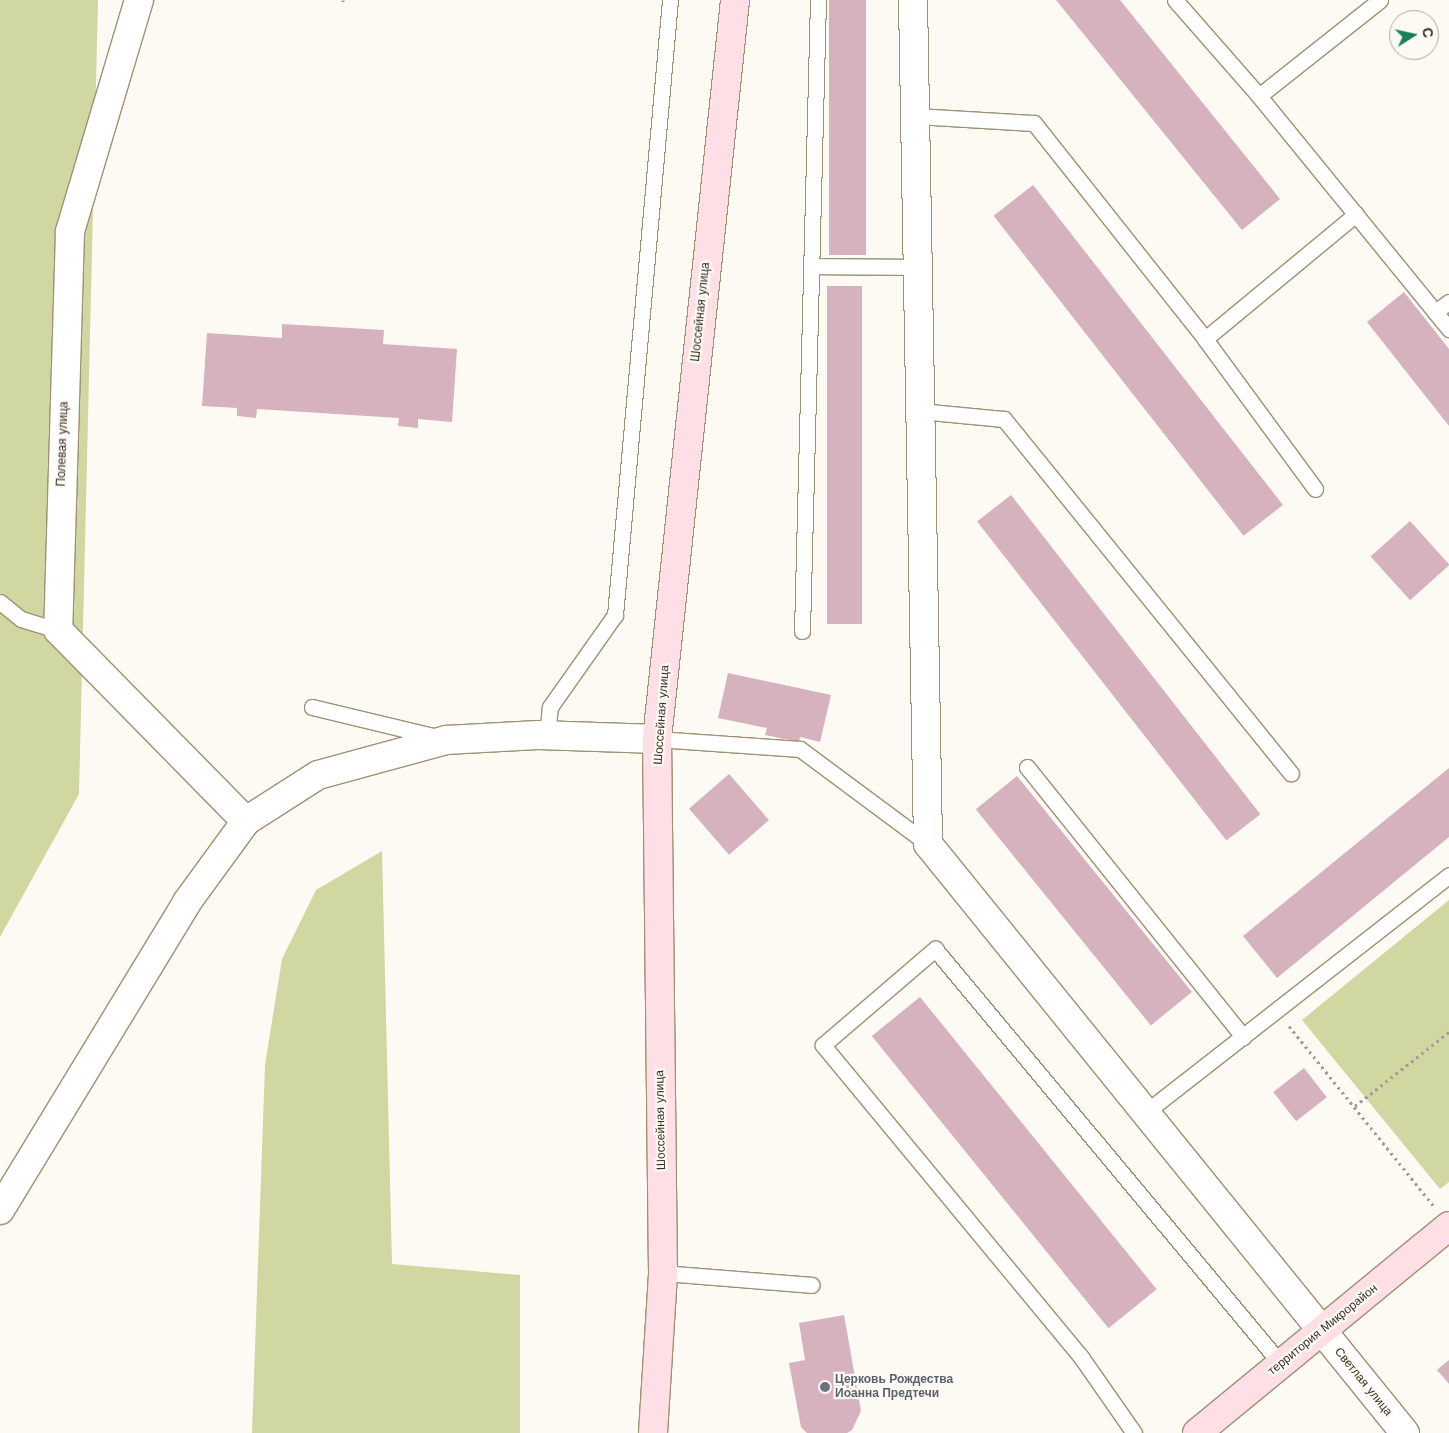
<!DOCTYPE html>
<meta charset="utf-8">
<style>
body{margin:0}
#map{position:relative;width:1449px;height:1433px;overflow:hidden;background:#fdf9f3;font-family:"Work Sans",sans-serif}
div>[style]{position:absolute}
.green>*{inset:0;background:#d1d7a0}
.building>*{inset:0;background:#d6b2bf;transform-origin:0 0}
.path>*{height:3px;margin-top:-1.5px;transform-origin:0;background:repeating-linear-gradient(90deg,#a19c93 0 2.5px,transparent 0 6.5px)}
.roads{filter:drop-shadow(1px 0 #a09074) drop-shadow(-1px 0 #a09074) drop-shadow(0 1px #a09074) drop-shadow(0 -1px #a09074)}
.lane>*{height:15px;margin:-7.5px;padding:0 7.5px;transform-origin:7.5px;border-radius:7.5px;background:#fff}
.street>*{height:28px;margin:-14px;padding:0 14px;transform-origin:14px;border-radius:14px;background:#fff}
.secondary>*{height:28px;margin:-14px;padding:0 14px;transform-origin:14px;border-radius:14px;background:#fedfe6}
.dots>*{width:14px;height:14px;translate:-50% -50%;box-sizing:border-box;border:2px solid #fdf9f3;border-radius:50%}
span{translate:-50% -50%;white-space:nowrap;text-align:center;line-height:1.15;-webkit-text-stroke:4.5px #fdf9f3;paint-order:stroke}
.street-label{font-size:12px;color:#362f24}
.worship-label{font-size:12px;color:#5b616d;font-weight:700}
.left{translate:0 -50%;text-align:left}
.north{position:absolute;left:1389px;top:10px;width:50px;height:50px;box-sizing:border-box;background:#fdf9f3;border:1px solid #ada8a0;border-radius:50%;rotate:80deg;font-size:14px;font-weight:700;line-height:20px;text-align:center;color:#362f24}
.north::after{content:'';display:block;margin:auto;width:18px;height:22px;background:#16805c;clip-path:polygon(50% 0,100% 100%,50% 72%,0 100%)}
</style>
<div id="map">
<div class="green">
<div style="clip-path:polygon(0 0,98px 0,79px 794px,0 937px)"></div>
<div style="clip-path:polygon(382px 851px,392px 1264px,520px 1275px,520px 1433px,252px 1433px,265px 1065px,282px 959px,316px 890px)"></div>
<div style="clip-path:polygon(1449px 900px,1449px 1182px,1440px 1189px,1302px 1020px)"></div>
</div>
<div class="building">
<div style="left:829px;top:0;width:37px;height:255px"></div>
<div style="clip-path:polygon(1056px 0,1120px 0,1280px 199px,1242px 230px)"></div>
<div style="left:1033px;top:185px;width:406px;height:50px;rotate:52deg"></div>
<div style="left:827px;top:286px;width:35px;height:338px"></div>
<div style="clip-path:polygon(1404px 292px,1449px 349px,1449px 426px,1367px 322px)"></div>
<div style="clip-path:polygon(282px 324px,384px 330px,383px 344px,457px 349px,452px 422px,418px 419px,418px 428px,398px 426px,399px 418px,257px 409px,256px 418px,237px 416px,237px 408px,202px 406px,207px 333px,282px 338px)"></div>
<div style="left:1011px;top:495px;width:405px;height:43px;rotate:52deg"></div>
<div style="left:1410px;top:521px;width:59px;height:53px;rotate:48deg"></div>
<div style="clip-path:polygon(728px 673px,831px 695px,820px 742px,800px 737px,799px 742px,765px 735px,767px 728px,718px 718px)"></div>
<div style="clip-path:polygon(1449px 768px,1449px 837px,1277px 978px,1243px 936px)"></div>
<div style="left:729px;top:774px;width:61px;height:53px;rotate:49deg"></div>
<div style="left:1017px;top:776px;width:278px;height:53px;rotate:51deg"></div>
<div style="left:920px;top:997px;width:376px;height:62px;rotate:51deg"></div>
<div style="left:1304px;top:1068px;width:37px;height:39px;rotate:52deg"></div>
<div style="clip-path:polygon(844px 1315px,861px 1411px,852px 1430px,847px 1433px,807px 1433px,801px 1427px,789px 1363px,805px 1360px,799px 1323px)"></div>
<div style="clip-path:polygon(1449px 1360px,1449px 1384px,1437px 1370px)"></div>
</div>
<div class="path">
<div style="left:343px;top:2px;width:2px;rotate:-90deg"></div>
<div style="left:1289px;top:1026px;width:230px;rotate:51.2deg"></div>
<div style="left:1355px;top:1106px;width:120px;rotate:-38.2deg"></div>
</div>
<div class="roads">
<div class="lane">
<div style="left:1175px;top:0;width:128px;rotate:48.8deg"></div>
<div style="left:1380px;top:0;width:154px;rotate:141.6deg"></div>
<div style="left:1259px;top:96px;width:301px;rotate:50.8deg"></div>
<div style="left:915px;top:116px;width:119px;rotate:3.4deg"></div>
<div style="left:1034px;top:123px;width:275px;rotate:51.6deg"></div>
<div style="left:1205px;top:339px;width:186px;rotate:53.7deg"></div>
<div style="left:812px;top:266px;width:105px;rotate:0.5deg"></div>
<div style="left:1435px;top:312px;width:17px;rotate:-36deg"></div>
<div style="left:1205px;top:339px;width:196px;rotate:-39.6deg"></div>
<div style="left:919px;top:411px;width:85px;rotate:5.4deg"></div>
<div style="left:1004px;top:419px;width:456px;rotate:51deg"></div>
<div style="left:0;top:602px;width:27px;rotate:39deg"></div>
<div style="left:21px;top:619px;width:39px;rotate:17deg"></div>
<div style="left:802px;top:631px;width:631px;rotate:-88.55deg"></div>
<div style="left:312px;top:707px;width:129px;rotate:13.5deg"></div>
<div style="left:547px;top:735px;width:28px;rotate:-84deg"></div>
<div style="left:550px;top:707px;width:113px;rotate:-54.8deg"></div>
<div style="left:615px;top:615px;width:617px;rotate:-84.89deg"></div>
<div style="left:657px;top:739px;width:143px;rotate:4deg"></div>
<div style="left:800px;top:749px;width:159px;rotate:36.6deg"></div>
<div style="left:1027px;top:767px;width:346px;rotate:51.3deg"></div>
<div style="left:1146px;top:1112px;width:385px;rotate:-38deg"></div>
<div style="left:663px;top:1273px;width:149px;rotate:4.6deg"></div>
<div style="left:1134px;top:1433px;width:93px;rotate:-124.9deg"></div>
<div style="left:1081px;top:1357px;width:405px;rotate:-129.6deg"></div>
<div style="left:823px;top:1045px;width:148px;rotate:-40.6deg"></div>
<div style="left:935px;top:949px;width:540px;rotate:50.18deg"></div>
</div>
<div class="street">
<div style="left:139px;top:0;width:242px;rotate:106.6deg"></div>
<div style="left:70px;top:232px;width:398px;rotate:91.7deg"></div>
<div style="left:58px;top:630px;width:268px;rotate:45.5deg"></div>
<div style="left:913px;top:0;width:844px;rotate:88.98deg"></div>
<div style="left:928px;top:844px;width:758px;rotate:51deg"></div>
<div style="left:0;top:1210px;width:360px;rotate:-58.7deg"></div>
<div style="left:187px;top:902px;width:100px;rotate:-53.9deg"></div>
<div style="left:246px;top:821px;width:85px;rotate:-32.6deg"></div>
<div style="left:318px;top:775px;width:133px;rotate:-15.3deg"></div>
<div style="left:446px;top:740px;width:92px;rotate:-3.1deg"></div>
<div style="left:538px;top:735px;width:119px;rotate:1.9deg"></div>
</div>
<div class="secondary">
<div style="left:653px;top:1433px;width:160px;rotate:-86.4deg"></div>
<div style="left:663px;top:1273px;width:534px;rotate:-90.64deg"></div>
<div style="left:657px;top:739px;width:743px;rotate:-83.97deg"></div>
<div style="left:1197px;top:1433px;width:326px;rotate:-39.4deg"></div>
</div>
</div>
<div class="dots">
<div style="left:825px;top:1387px;background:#6b7280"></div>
</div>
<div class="street-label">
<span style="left:701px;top:312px;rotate:-84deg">Шоссейная улица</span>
<span style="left:63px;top:444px;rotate:-88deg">Полевая улица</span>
<span style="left:662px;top:715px;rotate:-86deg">Шоссейная улица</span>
<span style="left:661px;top:1120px;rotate:-91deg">Шоссейная улица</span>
<span style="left:1323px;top:1330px;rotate:-39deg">территория Микрорайон</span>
<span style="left:1363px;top:1382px;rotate:51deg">Светлая улица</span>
</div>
<div class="worship-label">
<span class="left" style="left:835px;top:1387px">Церковь Рождества<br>Иоанна Предтечи</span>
</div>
<div class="north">С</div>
</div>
